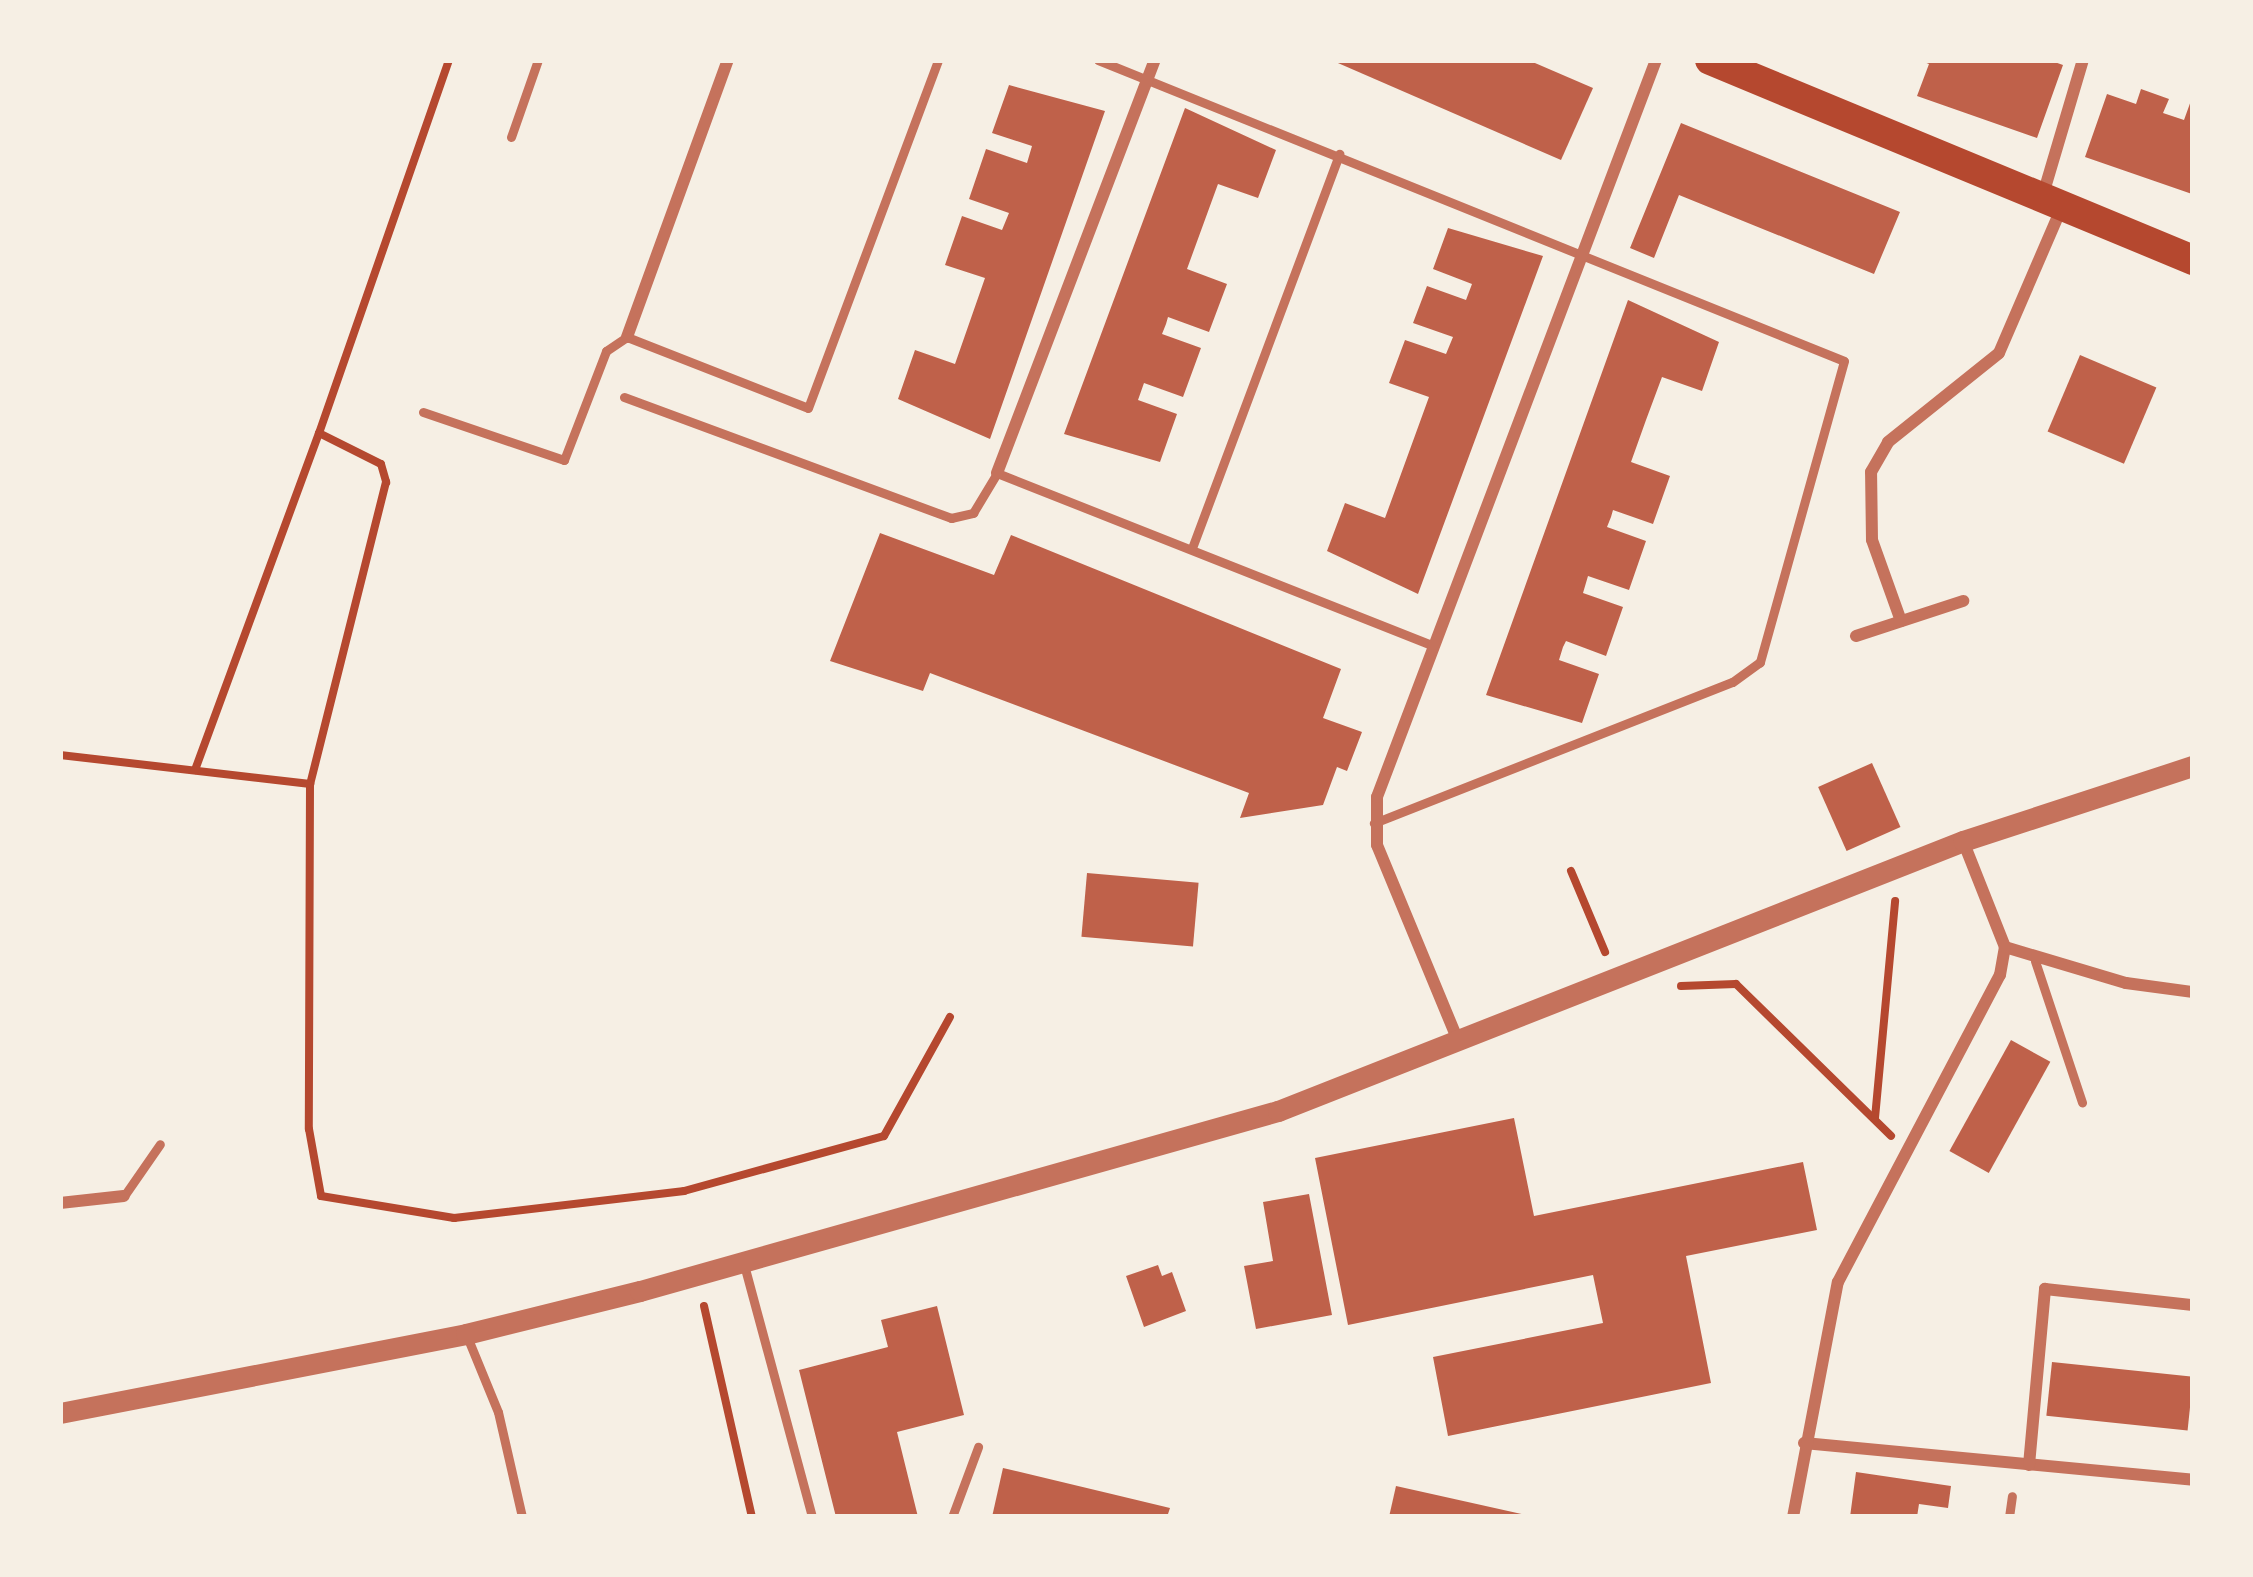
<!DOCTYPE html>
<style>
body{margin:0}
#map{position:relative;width:2253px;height:1577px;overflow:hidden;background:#f6efe4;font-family:"Noto Sans",sans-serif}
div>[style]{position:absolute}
.building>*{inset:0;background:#bf614a;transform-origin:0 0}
.path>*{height:8px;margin:-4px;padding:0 4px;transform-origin:4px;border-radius:4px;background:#b5482f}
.service>*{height:9px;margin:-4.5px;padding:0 4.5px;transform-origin:4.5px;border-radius:4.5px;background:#c5725c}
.minor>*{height:12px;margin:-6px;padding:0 6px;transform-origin:6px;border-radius:6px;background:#c5725c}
.tertiary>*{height:21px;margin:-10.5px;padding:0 10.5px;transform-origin:10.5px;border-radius:10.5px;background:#c5725c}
.primary>*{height:30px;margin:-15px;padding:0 15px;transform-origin:15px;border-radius:15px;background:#b5482f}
span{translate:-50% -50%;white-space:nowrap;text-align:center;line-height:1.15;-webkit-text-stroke:9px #f6efe4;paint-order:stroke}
.frame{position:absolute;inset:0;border:63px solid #f6efe4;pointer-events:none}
</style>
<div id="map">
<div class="building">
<div style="clip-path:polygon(1331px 60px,1528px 60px,1593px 88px,1561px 160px)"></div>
<div style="clip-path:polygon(1919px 60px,2049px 60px,2063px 65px,2037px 138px,1917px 96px,1929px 64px)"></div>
<div style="clip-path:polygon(1009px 85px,1105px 111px,990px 439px,898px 399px,915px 350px,955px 364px,985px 278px,945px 265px,962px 216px,1002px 230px,1009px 213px,969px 199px,986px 149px,1027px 163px,1032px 146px,992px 133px)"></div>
<div style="clip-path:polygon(2141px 89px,2169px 99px,2163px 113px,2184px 120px,2193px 95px,2192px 194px,2085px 157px,2107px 94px,2136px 104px)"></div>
<div style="clip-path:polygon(1185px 108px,1276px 150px,1258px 198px,1218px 184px,1187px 269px,1227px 284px,1209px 332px,1168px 317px,1166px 324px,1162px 334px,1201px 348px,1183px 397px,1144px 383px,1138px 400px,1177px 414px,1160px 462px,1064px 434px)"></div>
<div style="clip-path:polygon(1681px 123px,1900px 212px,1874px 274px,1679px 195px,1654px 258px,1630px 248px)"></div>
<div style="clip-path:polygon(1448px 228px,1543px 256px,1418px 594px,1327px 551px,1345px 503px,1385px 518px,1429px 397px,1389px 383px,1405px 340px,1446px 354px,1453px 337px,1413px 323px,1427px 286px,1466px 300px,1472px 284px,1433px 269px)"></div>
<div style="clip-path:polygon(1628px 300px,1719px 342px,1702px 391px,1662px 377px,1646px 420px,1631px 462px,1670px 476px,1653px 524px,1613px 510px,1611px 517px,1607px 527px,1646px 541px,1629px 590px,1588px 576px,1583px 593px,1623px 607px,1606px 656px,1566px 641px,1563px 647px,1559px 660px,1599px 674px,1582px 723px,1486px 695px)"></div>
<div style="left:2080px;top:355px;width:83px;height:83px;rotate:23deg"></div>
<div style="clip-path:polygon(880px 533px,994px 575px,1011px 535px,1341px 669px,1323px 718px,1362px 732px,1347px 771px,1337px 767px,1323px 805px,1240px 818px,1249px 793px,930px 673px,923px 691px,830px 661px)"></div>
<div style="left:1872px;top:763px;width:70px;height:59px;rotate:66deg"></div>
<div style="left:1087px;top:873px;width:112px;height:64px;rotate:5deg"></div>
<div style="left:2011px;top:1040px;width:45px;height:127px;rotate:29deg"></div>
<div style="clip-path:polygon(1514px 1118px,1534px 1216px,1803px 1162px,1817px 1230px,1686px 1256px,1711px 1383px,1448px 1436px,1433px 1357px,1603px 1323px,1593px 1275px,1348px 1325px,1315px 1158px)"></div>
<div style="clip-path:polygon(1309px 1194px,1332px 1315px,1256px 1329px,1244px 1266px,1273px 1261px,1263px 1202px)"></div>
<div style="clip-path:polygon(1158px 1265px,1162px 1276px,1172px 1272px,1186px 1311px,1144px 1327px,1126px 1276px)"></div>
<div style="clip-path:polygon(937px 1306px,964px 1415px,897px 1432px,918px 1517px,836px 1517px,799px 1370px,888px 1347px,881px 1320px)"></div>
<div style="left:2052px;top:1362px;width:142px;height:54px;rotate:6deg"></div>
<div style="clip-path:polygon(1003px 1468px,1170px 1508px,1167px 1517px,992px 1517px)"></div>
<div style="clip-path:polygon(1856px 1472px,1951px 1486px,1948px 1508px,1919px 1504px,1917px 1517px,1850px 1517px)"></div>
<div style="clip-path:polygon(1396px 1486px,1526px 1515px,1526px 1517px,1389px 1517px)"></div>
</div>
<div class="path">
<div style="left:449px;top:60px;width:395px;rotate:109.2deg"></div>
<div style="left:319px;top:433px;width:69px;rotate:26.6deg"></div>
<div style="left:381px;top:464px;width:19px;rotate:74deg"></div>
<div style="left:386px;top:482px;width:311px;rotate:104.1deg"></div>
<div style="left:310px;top:784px;width:345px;rotate:90.2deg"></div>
<div style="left:309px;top:1129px;width:68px;rotate:79.8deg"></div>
<div style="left:321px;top:1196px;width:135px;rotate:9.4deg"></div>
<div style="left:454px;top:1218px;width:232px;rotate:-6.7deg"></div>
<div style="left:684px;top:1191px;width:207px;rotate:-15.4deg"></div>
<div style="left:884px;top:1136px;width:136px;rotate:-61deg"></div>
<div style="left:60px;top:755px;width:252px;rotate:6.6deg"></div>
<div style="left:195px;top:770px;width:359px;rotate:-69.8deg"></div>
<div style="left:1571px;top:871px;width:88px;rotate:67.2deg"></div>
<div style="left:1681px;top:986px;width:55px;rotate:-2.1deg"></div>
<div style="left:1736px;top:984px;width:217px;rotate:44.4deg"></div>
<div style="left:1875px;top:1118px;width:218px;rotate:-84.7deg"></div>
<div style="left:704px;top:1306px;width:216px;rotate:77.2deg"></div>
</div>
<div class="service">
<div style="left:1098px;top:60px;width:804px;rotate:21.97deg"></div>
<div style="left:1844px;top:361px;width:313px;rotate:105.6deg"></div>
<div style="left:1760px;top:662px;width:34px;rotate:144deg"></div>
<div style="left:1732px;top:682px;width:385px;rotate:158.5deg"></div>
<div style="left:511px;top:137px;width:82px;rotate:-70.7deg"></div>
<div style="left:624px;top:397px;width:349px;rotate:20.3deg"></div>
<div style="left:951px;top:518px;width:23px;rotate:-13deg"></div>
<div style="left:973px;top:513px;width:47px;rotate:-59deg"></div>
<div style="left:997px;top:473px;width:468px;rotate:21.6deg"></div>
<div style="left:423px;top:412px;width:149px;rotate:18.8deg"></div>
<div style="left:564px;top:460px;width:117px;rotate:-68.9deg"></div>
<div style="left:606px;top:351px;width:25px;rotate:-34deg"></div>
<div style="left:627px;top:337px;width:194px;rotate:21.4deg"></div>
<div style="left:808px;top:408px;width:371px;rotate:-69.5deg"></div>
<div style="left:1192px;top:548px;width:421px;rotate:-69.5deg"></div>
<div style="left:2035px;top:961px;width:149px;rotate:71.6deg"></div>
<div style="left:124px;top:1196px;width:63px;rotate:-55.3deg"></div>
<div style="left:743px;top:1261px;width:265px;rotate:74.9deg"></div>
<div style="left:466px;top:1334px;width:84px;rotate:67.7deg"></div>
<div style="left:498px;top:1412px;width:108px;rotate:77.1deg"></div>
<div style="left:952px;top:1517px;width:75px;rotate:-69.6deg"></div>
<div style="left:2009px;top:1517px;width:21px;rotate:-82deg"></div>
</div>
<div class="minor">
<div style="left:2042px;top:198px;width:144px;rotate:-73.5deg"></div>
<div style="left:627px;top:337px;width:295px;rotate:-70deg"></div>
<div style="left:997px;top:473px;width:442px;rotate:-69.1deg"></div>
<div style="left:1901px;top:621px;width:86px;rotate:-109.7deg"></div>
<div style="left:1872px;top:540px;width:68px;rotate:-90.8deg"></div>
<div style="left:1871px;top:472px;width:34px;rotate:-60deg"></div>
<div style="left:1888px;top:442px;width:142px;rotate:-38.7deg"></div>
<div style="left:1999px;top:353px;width:157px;rotate:-66.7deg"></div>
<div style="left:1856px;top:636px;width:113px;rotate:-18.1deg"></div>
<div style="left:2005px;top:947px;width:126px;rotate:16.6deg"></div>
<div style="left:2126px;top:983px;width:68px;rotate:7.7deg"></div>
<div style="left:1459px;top:1043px;width:214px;rotate:-112.5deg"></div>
<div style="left:1377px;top:845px;width:48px;rotate:-90deg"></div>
<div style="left:1377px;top:797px;width:788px;rotate:-69.27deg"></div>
<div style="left:60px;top:1203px;width:64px;rotate:-6.2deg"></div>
<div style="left:1804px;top:1443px;width:391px;rotate:5.4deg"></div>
<div style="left:2029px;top:1465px;width:177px;rotate:-84.8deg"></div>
<div style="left:2045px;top:1289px;width:149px;rotate:6.2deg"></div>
<div style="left:1793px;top:1517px;width:239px;rotate:-79.2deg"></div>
<div style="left:1838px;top:1282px;width:347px;rotate:-62.2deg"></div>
<div style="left:2000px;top:975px;width:28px;rotate:-80deg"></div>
<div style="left:2005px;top:947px;width:114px;rotate:-111.6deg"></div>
</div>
<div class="tertiary">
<div style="left:60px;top:1413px;width:414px;rotate:-11deg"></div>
<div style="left:466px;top:1334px;width:179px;rotate:-13.9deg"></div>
<div style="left:640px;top:1291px;width:663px;rotate:-15.76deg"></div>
<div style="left:1278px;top:1111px;width:736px;rotate:-21.51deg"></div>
<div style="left:1963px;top:841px;width:242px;rotate:-18.1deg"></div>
</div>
<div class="primary">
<div style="left:1710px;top:60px;width:523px;rotate:22.49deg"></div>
</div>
<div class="frame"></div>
</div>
